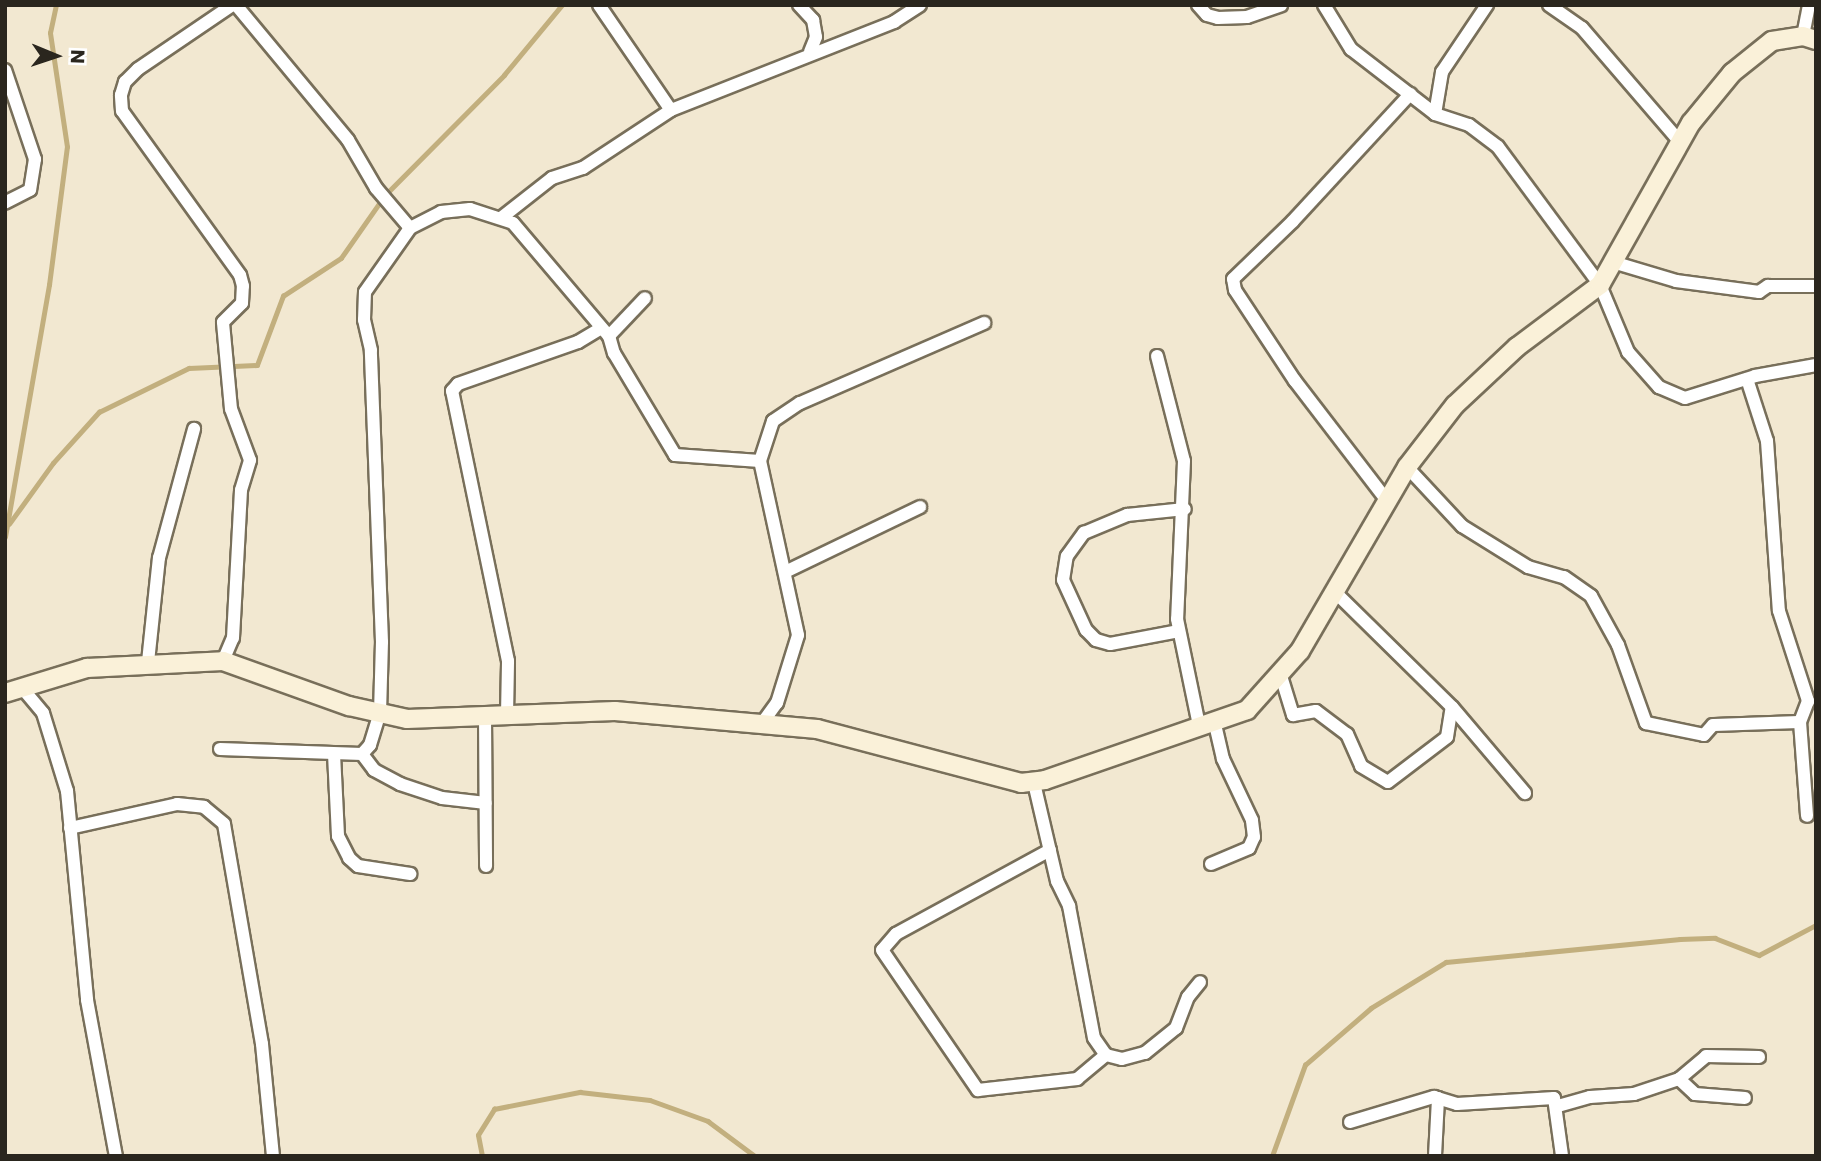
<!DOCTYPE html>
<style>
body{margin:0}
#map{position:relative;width:1821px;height:1161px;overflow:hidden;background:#f2e8d1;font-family:Poppins,sans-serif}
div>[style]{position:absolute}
.stream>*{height:4.5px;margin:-2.25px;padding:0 2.25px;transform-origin:2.25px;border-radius:2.25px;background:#c2af7e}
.roads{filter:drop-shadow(2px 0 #786f5a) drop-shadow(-2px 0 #786f5a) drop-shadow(0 2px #786f5a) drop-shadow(0 -2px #786f5a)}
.street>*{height:12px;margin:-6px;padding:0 6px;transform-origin:6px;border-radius:6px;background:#fff}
.secondary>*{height:18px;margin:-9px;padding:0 9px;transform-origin:9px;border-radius:9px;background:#faf1d9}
span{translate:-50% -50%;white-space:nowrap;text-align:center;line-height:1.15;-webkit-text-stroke:5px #fff;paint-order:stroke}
.frame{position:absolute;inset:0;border:7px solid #2a261e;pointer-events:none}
.north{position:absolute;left:21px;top:21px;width:70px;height:70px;-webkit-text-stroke:5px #fff;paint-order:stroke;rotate:92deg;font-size:19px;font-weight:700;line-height:28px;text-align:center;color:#2a261e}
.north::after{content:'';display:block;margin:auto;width:24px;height:32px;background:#2a261e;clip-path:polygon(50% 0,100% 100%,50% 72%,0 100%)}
</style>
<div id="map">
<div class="stream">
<div style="left:9px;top:524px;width:75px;rotate:-54.2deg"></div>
<div style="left:53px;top:463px;width:69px;rotate:-48deg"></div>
<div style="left:99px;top:412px;width:100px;rotate:-26.1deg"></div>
<div style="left:189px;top:368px;width:68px;rotate:-2.5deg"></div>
<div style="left:257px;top:365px;width:74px;rotate:-69.4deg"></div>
<div style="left:283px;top:296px;width:69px;rotate:-33.2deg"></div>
<div style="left:341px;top:258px;width:77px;rotate:-55.1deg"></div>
<div style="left:385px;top:195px;width:169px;rotate:-45.2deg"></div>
<div style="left:504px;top:75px;width:91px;rotate:-50.4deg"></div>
<div style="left:5px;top:537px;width:256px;rotate:-80.1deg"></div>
<div style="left:49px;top:285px;width:139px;rotate:-82.6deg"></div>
<div style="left:67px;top:147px;width:115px;rotate:-98.5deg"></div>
<div style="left:50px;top:33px;width:29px;rotate:-78deg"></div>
<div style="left:482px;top:1156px;width:21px;rotate:-101deg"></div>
<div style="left:478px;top:1135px;width:31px;rotate:-58deg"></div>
<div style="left:494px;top:1109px;width:88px;rotate:-11.2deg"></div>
<div style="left:580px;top:1092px;width:70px;rotate:6.5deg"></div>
<div style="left:650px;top:1100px;width:62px;rotate:19.9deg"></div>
<div style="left:708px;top:1121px;width:59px;rotate:36.7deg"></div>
<div style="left:1272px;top:1156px;width:97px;rotate:-70.1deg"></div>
<div style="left:1305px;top:1065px;width:87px;rotate:-40.8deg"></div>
<div style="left:1371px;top:1008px;width:88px;rotate:-31.5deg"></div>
<div style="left:1446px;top:962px;width:235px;rotate:-5.6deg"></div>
<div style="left:1680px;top:939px;width:35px;rotate:-2deg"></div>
<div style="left:1715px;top:938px;width:47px;rotate:21.1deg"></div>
<div style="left:1759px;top:955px;width:64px;rotate:-27.8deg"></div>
</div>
<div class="roads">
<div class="street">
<div style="left:236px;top:5px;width:175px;rotate:50.3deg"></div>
<div style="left:348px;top:140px;width:56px;rotate:59.7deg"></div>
<div style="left:376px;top:188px;width:52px;rotate:49.6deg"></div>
<div style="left:599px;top:5px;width:127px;rotate:55.6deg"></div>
<div style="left:799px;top:5px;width:21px;rotate:47deg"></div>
<div style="left:813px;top:20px;width:17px;rotate:80deg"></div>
<div style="left:816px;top:37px;width:16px;rotate:112deg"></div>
<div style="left:1198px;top:5px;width:13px;rotate:48deg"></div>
<div style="left:1207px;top:15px;width:11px;rotate:15deg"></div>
<div style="left:1218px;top:18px;width:29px;rotate:-2deg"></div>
<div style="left:1247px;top:17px;width:36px;rotate:-19deg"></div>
<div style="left:1324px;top:5px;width:52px;rotate:58.5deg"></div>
<div style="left:1351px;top:49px;width:106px;rotate:37.7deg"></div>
<div style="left:1435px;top:114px;width:36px;rotate:18deg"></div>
<div style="left:1469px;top:125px;width:36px;rotate:37deg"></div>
<div style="left:1498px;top:147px;width:172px;rotate:53.5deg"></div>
<div style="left:1600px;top:285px;width:73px;rotate:67.3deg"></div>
<div style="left:1628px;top:352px;width:47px;rotate:48.5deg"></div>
<div style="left:1659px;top:387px;width:28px;rotate:23deg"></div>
<div style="left:1685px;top:398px;width:73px;rotate:-17.4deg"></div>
<div style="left:1755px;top:376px;width:62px;rotate:-10.2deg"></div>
<div style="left:1549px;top:5px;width:40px;rotate:34.9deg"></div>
<div style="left:1582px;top:28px;width:152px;rotate:49.3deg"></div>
<div style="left:1803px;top:36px;width:32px;rotate:-79deg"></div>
<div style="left:5px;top:70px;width:94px;rotate:71.4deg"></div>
<div style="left:35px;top:159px;width:31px;rotate:99deg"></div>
<div style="left:30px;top:190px;width:28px;rotate:153deg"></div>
<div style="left:1435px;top:114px;width:43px;rotate:-80.5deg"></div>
<div style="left:1442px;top:72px;width:81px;rotate:-56.1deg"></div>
<div style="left:501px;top:218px;width:65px;rotate:-38.1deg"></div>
<div style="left:552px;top:178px;width:33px;rotate:-18deg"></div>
<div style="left:583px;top:168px;width:105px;rotate:-33.4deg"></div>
<div style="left:671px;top:110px;width:240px;rotate:-21.5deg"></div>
<div style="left:894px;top:22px;width:31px;rotate:-33deg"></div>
<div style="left:1616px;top:263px;width:63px;rotate:16.7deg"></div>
<div style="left:1676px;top:281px;width:84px;rotate:7.5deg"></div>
<div style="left:1759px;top:292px;width:11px;rotate:-34deg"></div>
<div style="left:1768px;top:286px;width:48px"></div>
<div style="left:609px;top:336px;width:52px;rotate:-46.5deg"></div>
<div style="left:1157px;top:356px;width:108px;rotate:75.6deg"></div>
<div style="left:1184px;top:461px;width:158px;rotate:92.5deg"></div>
<div style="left:1177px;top:619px;width:108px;rotate:78.3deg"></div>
<div style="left:1747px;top:379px;width:65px;rotate:72.1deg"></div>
<div style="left:1767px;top:441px;width:170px;rotate:86deg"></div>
<div style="left:1779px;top:611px;width:95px;rotate:72.1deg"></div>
<div style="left:1808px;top:701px;width:22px;rotate:111deg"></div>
<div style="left:1800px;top:722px;width:94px;rotate:85.7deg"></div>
<div style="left:1407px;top:467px;width:81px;rotate:47deg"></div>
<div style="left:1462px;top:526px;width:78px;rotate:31.8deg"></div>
<div style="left:1528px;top:567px;width:37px;rotate:16deg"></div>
<div style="left:1564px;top:577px;width:33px;rotate:35deg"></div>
<div style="left:1591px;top:596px;width:56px;rotate:61.1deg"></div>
<div style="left:1618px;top:645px;width:83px;rotate:70.3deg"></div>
<div style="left:1646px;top:723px;width:59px;rotate:11.7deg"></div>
<div style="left:1704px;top:735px;width:13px;rotate:-48deg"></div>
<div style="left:1713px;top:725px;width:87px;rotate:-2deg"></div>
<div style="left:1388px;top:502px;width:153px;rotate:-127.5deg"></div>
<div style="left:1295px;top:381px;width:109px;rotate:-123.4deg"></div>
<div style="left:1235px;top:290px;width:11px;rotate:-100deg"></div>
<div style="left:1233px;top:279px;width:83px;rotate:-44deg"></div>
<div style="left:1293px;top:221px;width:173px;rotate:-47.3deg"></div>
<div style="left:785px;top:572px;width:150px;rotate:-25.7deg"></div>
<div style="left:1336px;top:593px;width:163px;rotate:44.5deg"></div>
<div style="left:1452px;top:707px;width:113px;rotate:49.7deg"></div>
<div style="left:1179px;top:631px;width:70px;rotate:169.3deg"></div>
<div style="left:1110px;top:644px;width:15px;rotate:-164deg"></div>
<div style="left:1096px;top:640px;width:14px;rotate:-135deg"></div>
<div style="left:1086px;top:630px;width:55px;rotate:-114.7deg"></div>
<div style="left:1063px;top:580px;width:24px;rotate:-81deg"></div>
<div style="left:1067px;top:556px;width:29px;rotate:-54deg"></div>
<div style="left:1084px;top:533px;width:47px;rotate:-22.7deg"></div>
<div style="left:1127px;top:515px;width:58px;rotate:-5.9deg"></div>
<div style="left:223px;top:661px;width:25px;rotate:-67deg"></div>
<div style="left:233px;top:638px;width:148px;rotate:-86.9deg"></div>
<div style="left:241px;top:490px;width:31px;rotate:-73deg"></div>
<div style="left:250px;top:460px;width:54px;rotate:-110.4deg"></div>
<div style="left:231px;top:409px;width:87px;rotate:-95.3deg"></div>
<div style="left:223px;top:322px;width:27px;rotate:-45deg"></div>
<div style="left:242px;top:303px;width:17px;rotate:-87deg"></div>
<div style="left:243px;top:286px;width:11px;rotate:-105deg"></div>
<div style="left:240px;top:275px;width:202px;rotate:-125.7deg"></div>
<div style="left:122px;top:111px;width:16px;rotate:-94deg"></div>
<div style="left:121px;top:95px;width:14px;rotate:-73deg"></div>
<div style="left:125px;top:82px;width:18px;rotate:-45deg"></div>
<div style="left:138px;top:69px;width:114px;rotate:-34.2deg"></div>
<div style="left:148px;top:662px;width:105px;rotate:-84deg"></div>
<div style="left:159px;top:558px;width:134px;rotate:-74.8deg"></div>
<div style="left:1281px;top:676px;width:41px;rotate:72.9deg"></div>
<div style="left:1293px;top:715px;width:23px;rotate:-10deg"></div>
<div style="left:1316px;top:711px;width:39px;rotate:37deg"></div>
<div style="left:1347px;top:734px;width:35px;rotate:66deg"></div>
<div style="left:1361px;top:766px;width:31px;rotate:31deg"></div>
<div style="left:1388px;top:782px;width:74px;rotate:-37.3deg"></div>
<div style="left:1447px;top:737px;width:30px;rotate:-81deg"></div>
<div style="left:23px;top:689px;width:31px;rotate:50deg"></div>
<div style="left:43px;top:713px;width:82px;rotate:72.9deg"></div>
<div style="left:67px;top:791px;width:210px;rotate:84.5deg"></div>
<div style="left:87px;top:1000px;width:159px;rotate:79.5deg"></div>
<div style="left:507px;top:715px;width:54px;rotate:-88.9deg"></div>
<div style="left:508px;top:661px;width:276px;rotate:-101.7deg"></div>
<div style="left:452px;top:391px;width:9px;rotate:-49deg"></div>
<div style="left:458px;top:384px;width:127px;rotate:-19.3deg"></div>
<div style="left:578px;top:342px;width:27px;rotate:-31deg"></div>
<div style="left:485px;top:716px;width:150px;rotate:89.6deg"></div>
<div style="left:760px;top:726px;width:29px;rotate:-54deg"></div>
<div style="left:777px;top:703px;width:71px;rotate:-72.8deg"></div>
<div style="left:798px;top:635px;width:178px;rotate:-102.3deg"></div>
<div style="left:760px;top:461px;width:42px;rotate:-72deg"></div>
<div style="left:773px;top:421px;width:32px;rotate:-34deg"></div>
<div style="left:800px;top:403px;width:201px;rotate:-23.5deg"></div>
<div style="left:220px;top:749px;width:142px;rotate:2deg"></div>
<div style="left:362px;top:754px;width:12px;rotate:-48deg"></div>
<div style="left:370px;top:745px;width:34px;rotate:-73deg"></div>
<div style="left:380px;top:713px;width:71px;rotate:-88.4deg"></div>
<div style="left:382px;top:642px;width:292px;rotate:-92.2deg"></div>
<div style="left:371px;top:350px;width:31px;rotate:-103deg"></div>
<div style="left:364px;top:320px;width:28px;rotate:-88deg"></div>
<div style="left:365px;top:292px;width:78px;rotate:-54.9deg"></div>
<div style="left:410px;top:228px;width:35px;rotate:-27deg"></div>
<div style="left:441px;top:212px;width:29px;rotate:-6deg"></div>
<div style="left:470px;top:209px;width:45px;rotate:18deg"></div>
<div style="left:513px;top:223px;width:148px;rotate:49.7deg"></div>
<div style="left:609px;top:336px;width:18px;rotate:74deg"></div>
<div style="left:614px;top:353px;width:119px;rotate:59.1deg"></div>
<div style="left:675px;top:455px;width:85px;rotate:4deg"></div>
<div style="left:334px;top:754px;width:82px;rotate:87.2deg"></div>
<div style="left:338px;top:836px;width:25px;rotate:63deg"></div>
<div style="left:349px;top:858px;width:12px;rotate:42deg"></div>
<div style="left:358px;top:866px;width:53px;rotate:8.7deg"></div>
<div style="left:362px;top:754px;width:20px;rotate:53deg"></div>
<div style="left:374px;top:770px;width:30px;rotate:28deg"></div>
<div style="left:400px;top:784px;width:44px;rotate:18.4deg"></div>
<div style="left:442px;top:798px;width:44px;rotate:6.5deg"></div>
<div style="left:1034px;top:783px;width:101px;rotate:76.8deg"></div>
<div style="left:1057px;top:881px;width:28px;rotate:64deg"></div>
<div style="left:1069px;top:906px;width:134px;rotate:79.3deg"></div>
<div style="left:1094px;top:1038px;width:21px;rotate:55deg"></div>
<div style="left:1106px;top:1055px;width:16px;rotate:14deg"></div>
<div style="left:1122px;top:1059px;width:24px;rotate:-15deg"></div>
<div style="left:1145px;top:1053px;width:40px;rotate:-39deg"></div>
<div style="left:1176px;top:1028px;width:33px;rotate:-69deg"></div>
<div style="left:1188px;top:997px;width:19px;rotate:-51deg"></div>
<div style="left:70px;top:828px;width:110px;rotate:-12.6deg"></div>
<div style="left:177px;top:804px;width:27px;rotate:6deg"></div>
<div style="left:204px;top:807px;width:26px;rotate:40deg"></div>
<div style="left:224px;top:824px;width:223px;rotate:80.2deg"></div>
<div style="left:262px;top:1044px;width:113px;rotate:84.4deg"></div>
<div style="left:1050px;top:850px;width:175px;rotate:151.4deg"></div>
<div style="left:896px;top:934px;width:21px;rotate:131deg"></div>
<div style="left:882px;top:950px;width:170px;rotate:55.6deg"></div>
<div style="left:978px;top:1090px;width:100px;rotate:-6.3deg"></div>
<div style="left:1077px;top:1079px;width:38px;rotate:-40deg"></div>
<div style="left:1211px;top:864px;width:41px;rotate:-22.8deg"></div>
<div style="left:1249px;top:848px;width:12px;rotate:-66deg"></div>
<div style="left:1254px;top:837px;width:17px;rotate:-97deg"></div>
<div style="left:1252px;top:820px;width:68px;rotate:-115.4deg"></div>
<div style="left:1223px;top:759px;width:40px;rotate:-103deg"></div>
<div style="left:1679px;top:1079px;width:22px;rotate:43deg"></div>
<div style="left:1695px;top:1094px;width:50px;rotate:4.6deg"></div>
<div style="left:1558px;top:1106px;width:33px;rotate:-16deg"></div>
<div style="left:1590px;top:1097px;width:44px;rotate:-3.9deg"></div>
<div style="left:1634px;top:1094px;width:47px;rotate:-18.4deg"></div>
<div style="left:1679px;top:1079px;width:35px;rotate:-40deg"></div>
<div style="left:1706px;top:1056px;width:53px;rotate:1.1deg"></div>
<div style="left:1350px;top:1122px;width:88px;rotate:-16.6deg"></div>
<div style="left:1434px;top:1097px;width:24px;rotate:17deg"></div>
<div style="left:1457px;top:1104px;width:97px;rotate:-3.5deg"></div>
<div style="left:1554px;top:1098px;width:59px;rotate:82.1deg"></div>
<div style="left:1435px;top:1156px;width:58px;rotate:-87deg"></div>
</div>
<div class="secondary">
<div style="left:5px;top:693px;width:86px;rotate:-17deg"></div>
<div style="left:87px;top:668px;width:136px;rotate:-2.9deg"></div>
<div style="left:223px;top:661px;width:134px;rotate:19.7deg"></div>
<div style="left:349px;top:706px;width:59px;rotate:12.6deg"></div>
<div style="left:407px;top:719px;width:208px;rotate:-2.2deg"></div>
<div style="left:615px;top:711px;width:203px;rotate:5.1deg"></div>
<div style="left:817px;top:729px;width:211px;rotate:14.8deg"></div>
<div style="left:1021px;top:783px;width:24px;rotate:-7deg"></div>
<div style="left:1045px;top:780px;width:214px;rotate:-19.1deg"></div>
<div style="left:1247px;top:710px;width:79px;rotate:-48.1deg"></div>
<div style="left:1300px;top:651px;width:213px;rotate:-59.8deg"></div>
<div style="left:1407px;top:467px;width:78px;rotate:-52.3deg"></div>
<div style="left:1455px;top:405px;width:85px;rotate:-43.1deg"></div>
<div style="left:1517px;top:347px;width:104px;rotate:-36.8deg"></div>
<div style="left:1600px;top:285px;width:186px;rotate:-60.7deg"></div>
<div style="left:1691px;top:123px;width:65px;rotate:-50.6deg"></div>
<div style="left:1732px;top:73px;width:51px;rotate:-38.7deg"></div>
<div style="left:1772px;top:41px;width:31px;rotate:-9deg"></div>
<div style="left:1803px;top:36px;width:14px;rotate:17deg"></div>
</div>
</div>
<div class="frame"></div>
<div class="north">N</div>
</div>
